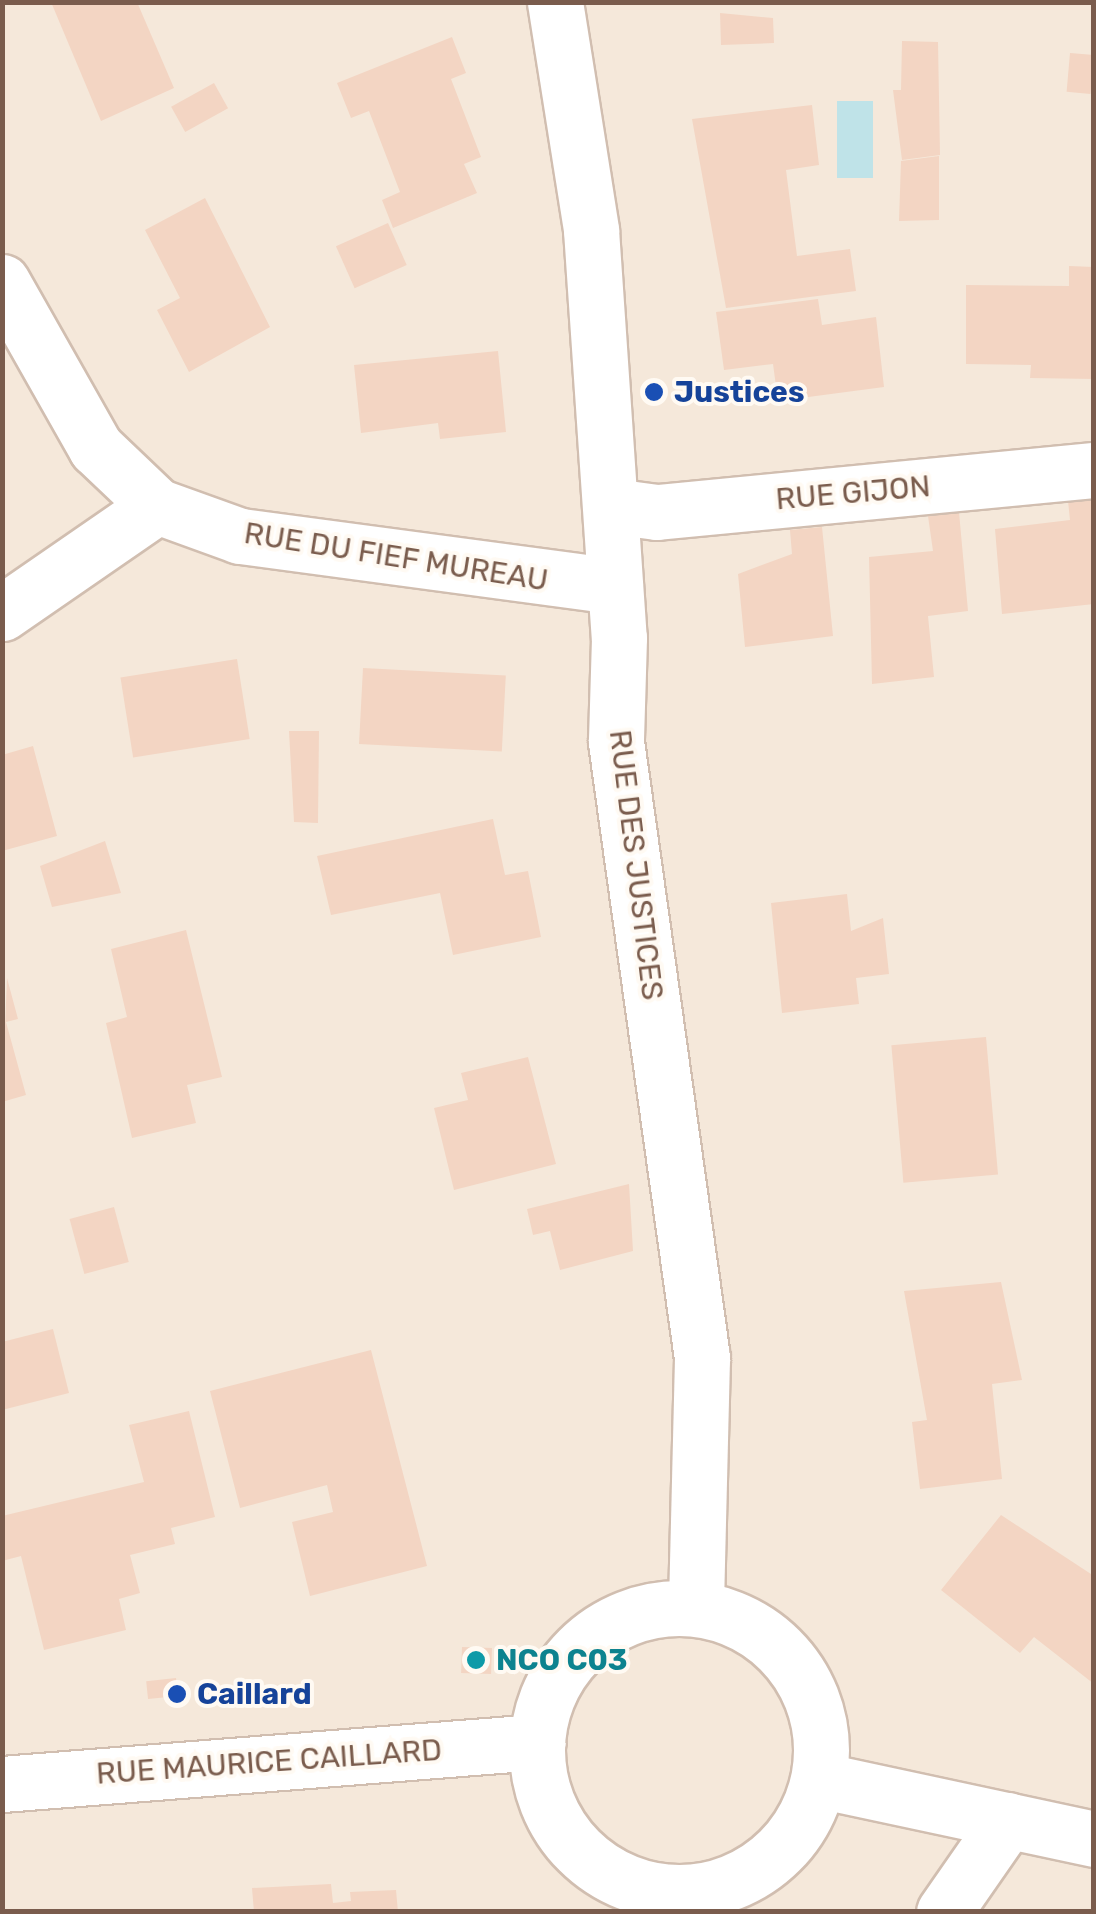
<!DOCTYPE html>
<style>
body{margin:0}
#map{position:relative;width:1096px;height:1914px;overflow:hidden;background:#fdf6ec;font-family:Rubik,sans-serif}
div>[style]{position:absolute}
.residential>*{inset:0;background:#f5e8da;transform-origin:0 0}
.water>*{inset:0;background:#bfe3e8;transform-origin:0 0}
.building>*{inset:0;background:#f3d5c3;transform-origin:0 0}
.roads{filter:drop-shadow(2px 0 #d1beb0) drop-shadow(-2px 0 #d1beb0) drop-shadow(0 2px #d1beb0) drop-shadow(0 -2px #d1beb0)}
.minor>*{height:55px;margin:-27.5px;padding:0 27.5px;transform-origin:27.5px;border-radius:27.5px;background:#fff}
.minor>.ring{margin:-27.5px;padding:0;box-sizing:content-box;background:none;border:55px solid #fff;border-radius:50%}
.dots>*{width:28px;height:28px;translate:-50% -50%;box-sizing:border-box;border:5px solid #fffaf3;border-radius:50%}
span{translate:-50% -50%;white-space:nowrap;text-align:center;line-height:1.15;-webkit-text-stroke:8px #fffaf3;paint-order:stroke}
.transit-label{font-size:30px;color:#164399;font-weight:700}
.left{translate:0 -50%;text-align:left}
.street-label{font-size:30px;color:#7a5c4d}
.culture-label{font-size:30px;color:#0d838f;font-weight:700}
.frame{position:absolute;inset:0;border:5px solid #7a5c4d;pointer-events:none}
</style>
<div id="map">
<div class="residential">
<div style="left:3px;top:3px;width:1090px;height:1908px"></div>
</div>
<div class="water">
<div style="left:837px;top:101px;width:36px;height:77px"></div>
</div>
<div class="building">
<div style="clip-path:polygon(51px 2px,137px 2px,174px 88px,101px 121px)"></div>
<div style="clip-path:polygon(720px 13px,773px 18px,774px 43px,721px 45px)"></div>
<div style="clip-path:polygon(452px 37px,466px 73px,451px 79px,481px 157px,464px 164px,477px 193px,393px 228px,382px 200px,400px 192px,369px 111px,351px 118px,337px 83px)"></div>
<div style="clip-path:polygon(902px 41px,938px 42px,940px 155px,902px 160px,893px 90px,901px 90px)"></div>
<div style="left:1070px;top:53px;width:24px;height:39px;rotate:5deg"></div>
<div style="left:214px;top:83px;width:29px;height:49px;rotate:61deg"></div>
<div style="clip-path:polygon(812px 105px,819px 165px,786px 170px,797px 256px,850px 249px,856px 291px,726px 308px,692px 119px)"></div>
<div style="clip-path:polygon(939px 156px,939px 220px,899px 221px,901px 161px)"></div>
<div style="clip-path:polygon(205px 198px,270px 327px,189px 372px,157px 310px,180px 298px,145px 230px)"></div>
<div style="left:388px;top:223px;width:46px;height:57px;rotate:66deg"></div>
<div style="clip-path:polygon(1069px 266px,1094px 267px,1094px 379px,1030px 378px,1031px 365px,966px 364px,966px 285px,1069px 286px)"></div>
<div style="clip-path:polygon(818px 299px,822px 325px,876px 317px,884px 387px,778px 401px,773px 364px,724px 370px,716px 312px)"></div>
<div style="clip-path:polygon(498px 351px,506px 432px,440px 439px,438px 423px,361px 433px,354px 365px)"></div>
<div style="clip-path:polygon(1094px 499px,1094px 604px,1002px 614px,995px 529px,1070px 520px,1068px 501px)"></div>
<div style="clip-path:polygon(959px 512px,968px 611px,928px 616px,934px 677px,872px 684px,869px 557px,933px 551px,928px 516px)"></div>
<div style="clip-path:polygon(822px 527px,833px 636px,745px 647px,738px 574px,792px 554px,790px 530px)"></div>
<div style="left:237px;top:659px;width:81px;height:118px;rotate:81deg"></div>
<div style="left:363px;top:668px;width:143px;height:76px;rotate:3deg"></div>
<div style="clip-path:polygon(289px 731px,319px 731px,318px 823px,294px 822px)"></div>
<div style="clip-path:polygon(33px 746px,57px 836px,2px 851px,2px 755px)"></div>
<div style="clip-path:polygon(493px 819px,505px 875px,528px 871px,541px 937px,453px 955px,440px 893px,331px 915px,317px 856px)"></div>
<div style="clip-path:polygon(105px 841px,121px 893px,52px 907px,40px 866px)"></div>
<div style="clip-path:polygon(847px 894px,851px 931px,883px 918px,889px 974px,856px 978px,859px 1004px,782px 1013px,771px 903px)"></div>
<div style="clip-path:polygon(186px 930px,222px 1077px,187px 1085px,196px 1123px,132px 1138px,106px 1023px,127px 1017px,111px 949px)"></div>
<div style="clip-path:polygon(7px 978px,18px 1019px,6px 1022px,26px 1095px,2px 1102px)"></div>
<div style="left:986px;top:1037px;width:138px;height:95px;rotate:85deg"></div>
<div style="clip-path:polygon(528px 1057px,556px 1164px,454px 1190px,434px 1108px,468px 1100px,461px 1073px)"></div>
<div style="clip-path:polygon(629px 1184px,633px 1251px,560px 1270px,550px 1231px,533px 1235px,527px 1209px)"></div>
<div style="left:114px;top:1207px;width:57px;height:46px;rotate:75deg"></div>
<div style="clip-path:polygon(1001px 1282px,1022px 1380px,992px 1384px,1002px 1479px,920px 1489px,912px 1422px,927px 1420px,904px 1291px)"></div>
<div style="clip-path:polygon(53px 1329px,69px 1393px,2px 1410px,2px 1342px)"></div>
<div style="clip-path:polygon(371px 1350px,427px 1566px,310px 1596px,292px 1522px,333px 1512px,327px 1485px,240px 1508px,210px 1391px)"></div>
<div style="clip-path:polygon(189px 1411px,215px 1517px,171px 1528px,175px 1544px,130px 1555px,140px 1593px,119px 1599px,126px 1630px,44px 1650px,21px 1556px,2px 1561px,2px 1516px,144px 1482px,129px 1425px)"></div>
<div style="clip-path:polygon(1001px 1515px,1094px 1576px,1094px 1684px,1034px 1637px,1020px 1653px,941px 1590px)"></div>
<div style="left:462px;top:1647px;width:30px;height:26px;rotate:2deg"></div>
<div style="left:176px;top:1678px;width:18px;height:30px;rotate:84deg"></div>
<div style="clip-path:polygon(331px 1884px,333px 1903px,351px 1901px,350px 1892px,396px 1890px,398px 1912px,254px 1912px,252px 1888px)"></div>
</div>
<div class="roads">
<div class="minor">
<div style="left:555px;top:2px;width:231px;rotate:81deg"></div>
<div style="left:591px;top:230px;width:409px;rotate:86.1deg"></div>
<div style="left:619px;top:638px;width:104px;rotate:91.7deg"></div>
<div style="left:616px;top:742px;width:622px;rotate:82.05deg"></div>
<div style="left:702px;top:1358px;width:250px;rotate:91.4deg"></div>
<div style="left:2px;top:282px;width:191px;rotate:60.5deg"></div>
<div style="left:96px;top:448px;width:84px;rotate:43.6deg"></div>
<div style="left:157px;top:506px;width:88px;rotate:19.9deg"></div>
<div style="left:240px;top:536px;width:378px;rotate:7.6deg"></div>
<div style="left:612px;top:506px;width:45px;rotate:7.6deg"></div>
<div style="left:657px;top:512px;width:439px;rotate:-5.5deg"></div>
<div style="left:2px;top:613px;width:188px;rotate:-34.6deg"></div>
<div class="ring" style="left:537px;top:1608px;width:229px;height:229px"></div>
<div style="left:819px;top:1780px;width:281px;rotate:12.1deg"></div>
<div style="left:2px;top:1784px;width:537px;rotate:-4.49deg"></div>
<div style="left:944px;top:1912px;width:112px;rotate:-55.2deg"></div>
</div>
</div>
<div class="dots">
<div style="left:654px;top:392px;background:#1a4fb4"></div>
<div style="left:476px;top:1660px;background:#0f9aa8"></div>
<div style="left:177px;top:1694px;background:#1a4fb4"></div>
</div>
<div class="transit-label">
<span class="left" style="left:674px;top:392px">Justices</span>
<span class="left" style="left:197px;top:1694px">Caillard</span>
</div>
<div class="street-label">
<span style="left:853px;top:493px;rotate:-5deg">RUE GIJON</span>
<span style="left:396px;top:557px;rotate:9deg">RUE DU FIEF MUREAU</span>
<span style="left:636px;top:865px;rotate:83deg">RUE DES JUSTICES</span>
<span style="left:269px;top:1762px;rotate:-4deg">RUE MAURICE CAILLARD</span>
</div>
<div class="culture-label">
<span class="left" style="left:496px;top:1660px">NCO C03</span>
</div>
<div class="frame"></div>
</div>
